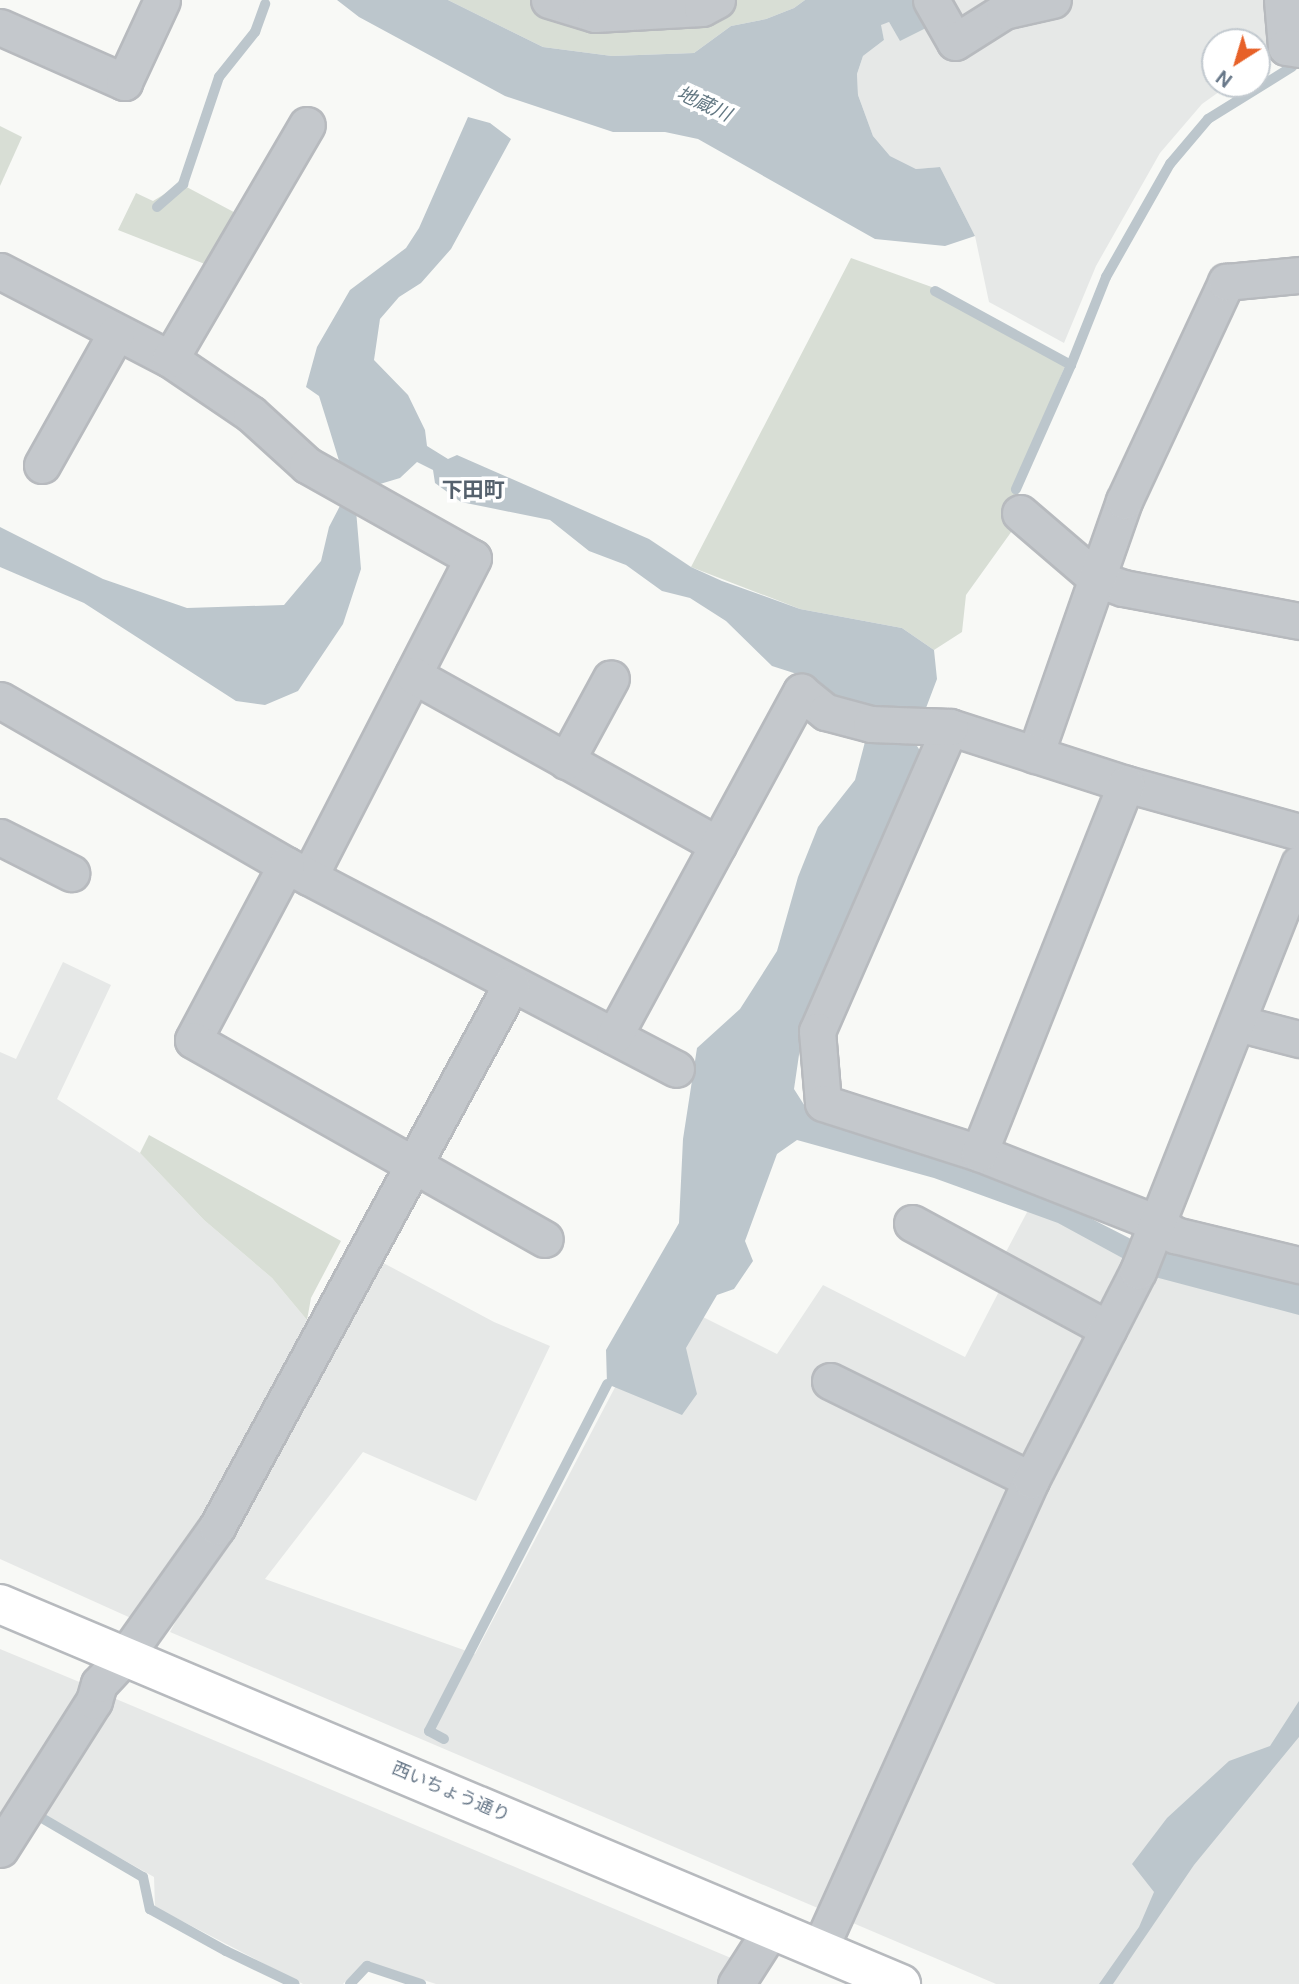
<!DOCTYPE html>
<meta charset="utf-8">
<style>
body{margin:0}
#map{position:relative;width:1299px;height:1984px;overflow:hidden;background:#f8f9f6;font-family:"DM Sans","Noto Sans JP",sans-serif}
div>[style]{position:absolute}
.built>*{inset:0;background:#e6e8e7}
.green>*{inset:0;background:#d8ded5}
.water>*{inset:0;background:#bcc6cc}
.stream>*{height:10px;margin:-5px;padding:0 5px;transform-origin:5px;border-radius:5px;background:#bcc6cc}
.roads{filter:drop-shadow(2px 0 #b7babe) drop-shadow(-2px 0 #b7babe) drop-shadow(0 2px #b7babe) drop-shadow(0 -2px #b7babe)}
.street>*{height:35px;margin:-17.5px;padding:0 17.5px;transform-origin:17.5px;border-radius:17.5px;background:#c4c8cc}
.highway>*{height:38px;margin:-19px;padding:0 19px;transform-origin:19px;border-radius:19px;background:#fff}
span{translate:-50% -50%;white-space:nowrap;text-align:center;line-height:1.15;-webkit-text-stroke:7px #fff;paint-order:stroke}
.street-label{font-size:18px;color:#677788}
.water-label{font-size:19px;color:#637883;font-style:italic}
.quarter-label{font-size:21px;color:#55616d;font-weight:700}
.north{position:absolute;left:1201px;top:28px;width:70px;height:70px;box-sizing:border-box;background:#fff;border:2px solid #c2c9cf;border-radius:50%;rotate:217deg;font-size:19px;font-weight:700;line-height:28px;text-align:center;color:#677788}
.north::after{content:'';display:block;margin:auto;width:24px;height:32px;background:#e76128;clip-path:polygon(50% 0,100% 100%,50% 72%,0 100%)}
</style>
<div id="map">
<div class="built">
<div style="clip-path:polygon(937px 0,1269px 0,1272px 55px,1257px 65px,1257px 42px,1215px 42px,1215px 84px,1230px 84px,1202px 104px,1160px 153px,1096px 266px,1064px 343px,989px 302px,975px 236px,940px 167px,916px 169px,890px 156px,873px 136px,858px 95px,857px 74px,863px 56px,884px 40px,880px 24px,889px 22px,900px 40px)"></div>
<div style="clip-path:polygon(63px 962px,111px 985px,57px 1099px,140px 1153px,204px 1220px,272px 1278px,307px 1320px,294px 1352px,211px 1501px,133px 1619px,0 1559px,0 1052px,16px 1059px)"></div>
<div style="clip-path:polygon(1033px 1201px,1175px 1270px,1299px 1297px,1299px 1984px,996px 1984px,170px 1632px,374px 1258px,494px 1322px,550px 1346px,476px 1501px,363px 1452px,265px 1579px,475px 1654px,622px 1374px,671px 1301px,777px 1354px,823px 1285px,965px 1357px,1007px 1276px,998px 1267px)"></div>
<div style="clip-path:polygon(0 1649px,89px 1686px,11px 1812px,0 1815px)"></div>
<div style="clip-path:polygon(109px 1696px,738px 1961px,724px 1984px,436px 1984px,365px 1961px,343px 1984px,303px 1984px,155px 1907px,154px 1877px,33px 1809px)"></div>
</div>
<div class="green">
<div style="clip-path:polygon(448px 0,805px 0,794px 8px,766px 19px,731px 26px,694px 53px,612px 56px,543px 47px)"></div>
<div style="clip-path:polygon(0 126px,22px 137px,0 186px)"></div>
<div style="clip-path:polygon(181px 184px,245px 218px,215px 268px,118px 230px,136px 193px,153px 201px)"></div>
<div style="clip-path:polygon(851px 258px,940px 290px,1068px 359px,1013px 490px,1032px 503px,966px 595px,962px 632px,934px 650px,902px 628px,800px 609px,691px 567px)"></div>
<div style="clip-path:polygon(149px 1135px,341px 1241px,311px 1298px,307px 1320px,272px 1278px,204px 1220px,140px 1153px)"></div>
</div>
<div class="water">
<div style="clip-path:polygon(337px 0,448px 0,543px 47px,612px 56px,694px 53px,731px 26px,766px 19px,794px 8px,805px 0,937px 0,928px 27px,900px 41px,889px 22px,881px 25px,884px 40px,863px 56px,857px 74px,858px 95px,873px 136px,890px 156px,916px 169px,940px 167px,975px 236px,945px 246px,875px 239px,698px 139px,665px 132px,613px 132px,505px 96px,359px 17px)"></div>
<div style="clip-path:polygon(468px 117px,490px 123px,511px 139px,451px 249px,421px 283px,399px 297px,380px 319px,374px 360px,408px 395px,425px 430px,427px 446px,448px 459px,457px 455px,649px 539px,691px 567px,722px 581px,800px 609px,902px 628px,934px 650px,937px 679px,926px 708px,913px 712px,909px 734px,921px 752px,805px 1014px,794px 1089px,808px 1111px,832px 1126px,1047px 1196px,1133px 1240px,1166px 1253px,1299px 1283px,1299px 1315px,1155px 1277px,1151px 1267px,1126px 1260px,1058px 1223px,934px 1178px,797px 1140px,777px 1154px,745px 1241px,753px 1261px,734px 1289px,717px 1295px,686px 1348px,697px 1394px,682px 1415px,607px 1384px,606px 1350px,679px 1223px,683px 1139px,697px 1048px,740px 1009px,777px 951px,798px 877px,818px 827px,855px 780px,866px 738px,853px 710px,800px 675px,772px 666px,726px 621px,690px 598px,662px 591px,626px 565px,589px 551px,550px 520px,461px 502px,435px 483px,433px 470px,417px 462px,400px 478px,380px 484px,368px 481px,356px 510px,361px 569px,343px 624px,298px 691px,265px 705px,236px 701px,84px 603px,0 567px,0 527px,103px 579px,187px 608px,284px 605px,321px 561px,329px 527px,342px 502px,340px 464px,329px 428px,319px 396px,306px 387px,317px 347px,350px 290px,406px 248px,419px 228px)"></div>
<div style="clip-path:polygon(1299px 1701px,1299px 1737px,1194px 1865px,1113px 1984px,1099px 1984px,1139px 1927px,1154px 1892px,1132px 1864px,1167px 1818px,1229px 1761px,1270px 1746px)"></div>
</div>
<div class="stream">
<div style="left:157px;top:207px;width:35px;rotate:-41deg"></div>
<div style="left:183px;top:184px;width:113px;rotate:-71.4deg"></div>
<div style="left:219px;top:77px;width:58px;rotate:-51.3deg"></div>
<div style="left:255px;top:32px;width:30px;rotate:-70deg"></div>
<div style="left:935px;top:291px;width:155px;rotate:28.6deg"></div>
<div style="left:1071px;top:365px;width:136px;rotate:113.9deg"></div>
<div style="left:1071px;top:365px;width:95px;rotate:-68.3deg"></div>
<div style="left:1106px;top:277px;width:130px;rotate:-60.5deg"></div>
<div style="left:1170px;top:164px;width:59px;rotate:-49.8deg"></div>
<div style="left:1208px;top:119px;width:99px;rotate:-31.8deg"></div>
<div style="left:444px;top:1739px;width:17px;rotate:-152deg"></div>
<div style="left:429px;top:1731px;width:390px;rotate:-62.8deg"></div>
<div style="left:30px;top:1815px;width:5px;rotate:-11deg"></div>
<div style="left:35px;top:1814px;width:125px;rotate:30.3deg"></div>
<div style="left:143px;top:1877px;width:33px;rotate:78deg"></div>
<div style="left:150px;top:1909px;width:87px;rotate:28.9deg"></div>
<div style="left:226px;top:1951px;width:76px;rotate:25.6deg"></div>
<div style="left:350px;top:1984px;width:25px;rotate:-47deg"></div>
<div style="left:367px;top:1966px;width:57px;rotate:18.4deg"></div>
</div>
<div class="roads">
<div class="street">
<div style="left:549px;top:0;width:48px;rotate:16.9deg"></div>
<div style="left:595px;top:14px;width:107px;rotate:-3.2deg"></div>
<div style="left:702px;top:8px;width:17px;rotate:-28deg"></div>
<div style="left:931px;top:0;width:48px;rotate:60.3deg"></div>
<div style="left:955px;top:42px;width:58px;rotate:-32.3deg"></div>
<div style="left:1004px;top:11px;width:50px;rotate:-12.7deg"></div>
<div style="left:1282px;top:0;width:47px;rotate:85.1deg"></div>
<div style="left:1286px;top:47px;width:13px;rotate:9deg"></div>
<div style="left:0;top:27px;width:136px;rotate:23.9deg"></div>
<div style="left:124px;top:82px;width:90px;rotate:-65.1deg"></div>
<div style="left:0;top:271px;width:191px;rotate:27.4deg"></div>
<div style="left:170px;top:359px;width:98px;rotate:34.2deg"></div>
<div style="left:251px;top:414px;width:76px;rotate:42.3deg"></div>
<div style="left:307px;top:465px;width:190px;rotate:29.3deg"></div>
<div style="left:473px;top:558px;width:359px;rotate:117.2deg"></div>
<div style="left:170px;top:359px;width:271px;rotate:-59.7deg"></div>
<div style="left:42px;top:465px;width:151px;rotate:-60.7deg"></div>
<div style="left:1020px;top:513px;width:101px;rotate:40.6deg"></div>
<div style="left:1097px;top:579px;width:28px;rotate:19deg"></div>
<div style="left:1123px;top:588px;width:179px;rotate:10.6deg"></div>
<div style="left:413px;top:675px;width:349px;rotate:29.1deg"></div>
<div style="left:0;top:700px;width:330px;rotate:30deg"></div>
<div style="left:286px;top:865px;width:440px;rotate:27.6deg"></div>
<div style="left:1035px;top:755px;width:269px;rotate:-70.7deg"></div>
<div style="left:1124px;top:501px;width:242px;rotate:-65deg"></div>
<div style="left:1226px;top:282px;width:73px;rotate:-5.5deg"></div>
<div style="left:566px;top:761px;width:94px;rotate:-61.5deg"></div>
<div style="left:1299px;top:832px;width:180px;rotate:-164.5deg"></div>
<div style="left:1126px;top:784px;width:185px;rotate:-162.1deg"></div>
<div style="left:950px;top:727px;width:332px;rotate:113.6deg"></div>
<div style="left:817px;top:1031px;width:72px;rotate:85.2deg"></div>
<div style="left:823px;top:1103px;width:164px;rotate:17.8deg"></div>
<div style="left:979px;top:1153px;width:191px;rotate:21.5deg"></div>
<div style="left:1157px;top:1223px;width:22px;rotate:34deg"></div>
<div style="left:1175px;top:1235px;width:128px;rotate:13.6deg"></div>
<div style="left:0;top:837px;width:80px;rotate:26.9deg"></div>
<div style="left:286px;top:865px;width:198px;rotate:118deg"></div>
<div style="left:193px;top:1040px;width:404px;rotate:29.5deg"></div>
<div style="left:1237px;top:1023px;width:64px;rotate:14.5deg"></div>
<div style="left:614px;top:1036px;width:392px;rotate:-61.5deg"></div>
<div style="left:801px;top:692px;width:32px;rotate:39deg"></div>
<div style="left:826px;top:712px;width:47px;rotate:14.9deg"></div>
<div style="left:871px;top:724px;width:79px;rotate:2.2deg"></div>
<div style="left:979px;top:1153px;width:397px;rotate:-68.3deg"></div>
<div style="left:912px;top:1223px;width:223px;rotate:28.4deg"></div>
<div style="left:830px;top:1381px;width:224px;rotate:26.2deg"></div>
<div style="left:0;top:1849px;width:175px;rotate:-57.6deg"></div>
<div style="left:94px;top:1701px;width:18px;rotate:-74deg"></div>
<div style="left:99px;top:1684px;width:40px;rotate:-47deg"></div>
<div style="left:126px;top:1655px;width:157px;rotate:-54.6deg"></div>
<div style="left:217px;top:1527px;width:617px;rotate:-61.52deg"></div>
<div style="left:820px;top:1948px;width:513px;rotate:-65.73deg"></div>
<div style="left:1031px;top:1480px;width:235px;rotate:-62.9deg"></div>
<div style="left:1138px;top:1271px;width:438px;rotate:-68.4deg"></div>
<div style="left:736px;top:1984px;width:67px;rotate:-57.3deg"></div>
</div>
<div class="highway">
<div style="left:0;top:1604px;width:978px;rotate:22.87deg"></div>
</div>
</div>
<div class="street-label">
<span style="left:451px;top:1792px;rotate:23deg">西いちょう通り</span>
</div>
<div class="water-label">
<span style="left:704px;top:104px;rotate:25deg">地蔵川</span>
</div>
<div class="quarter-label">
<span style="left:473px;top:490px">下田町</span>
</div>
<div class="north">N</div>
</div>
